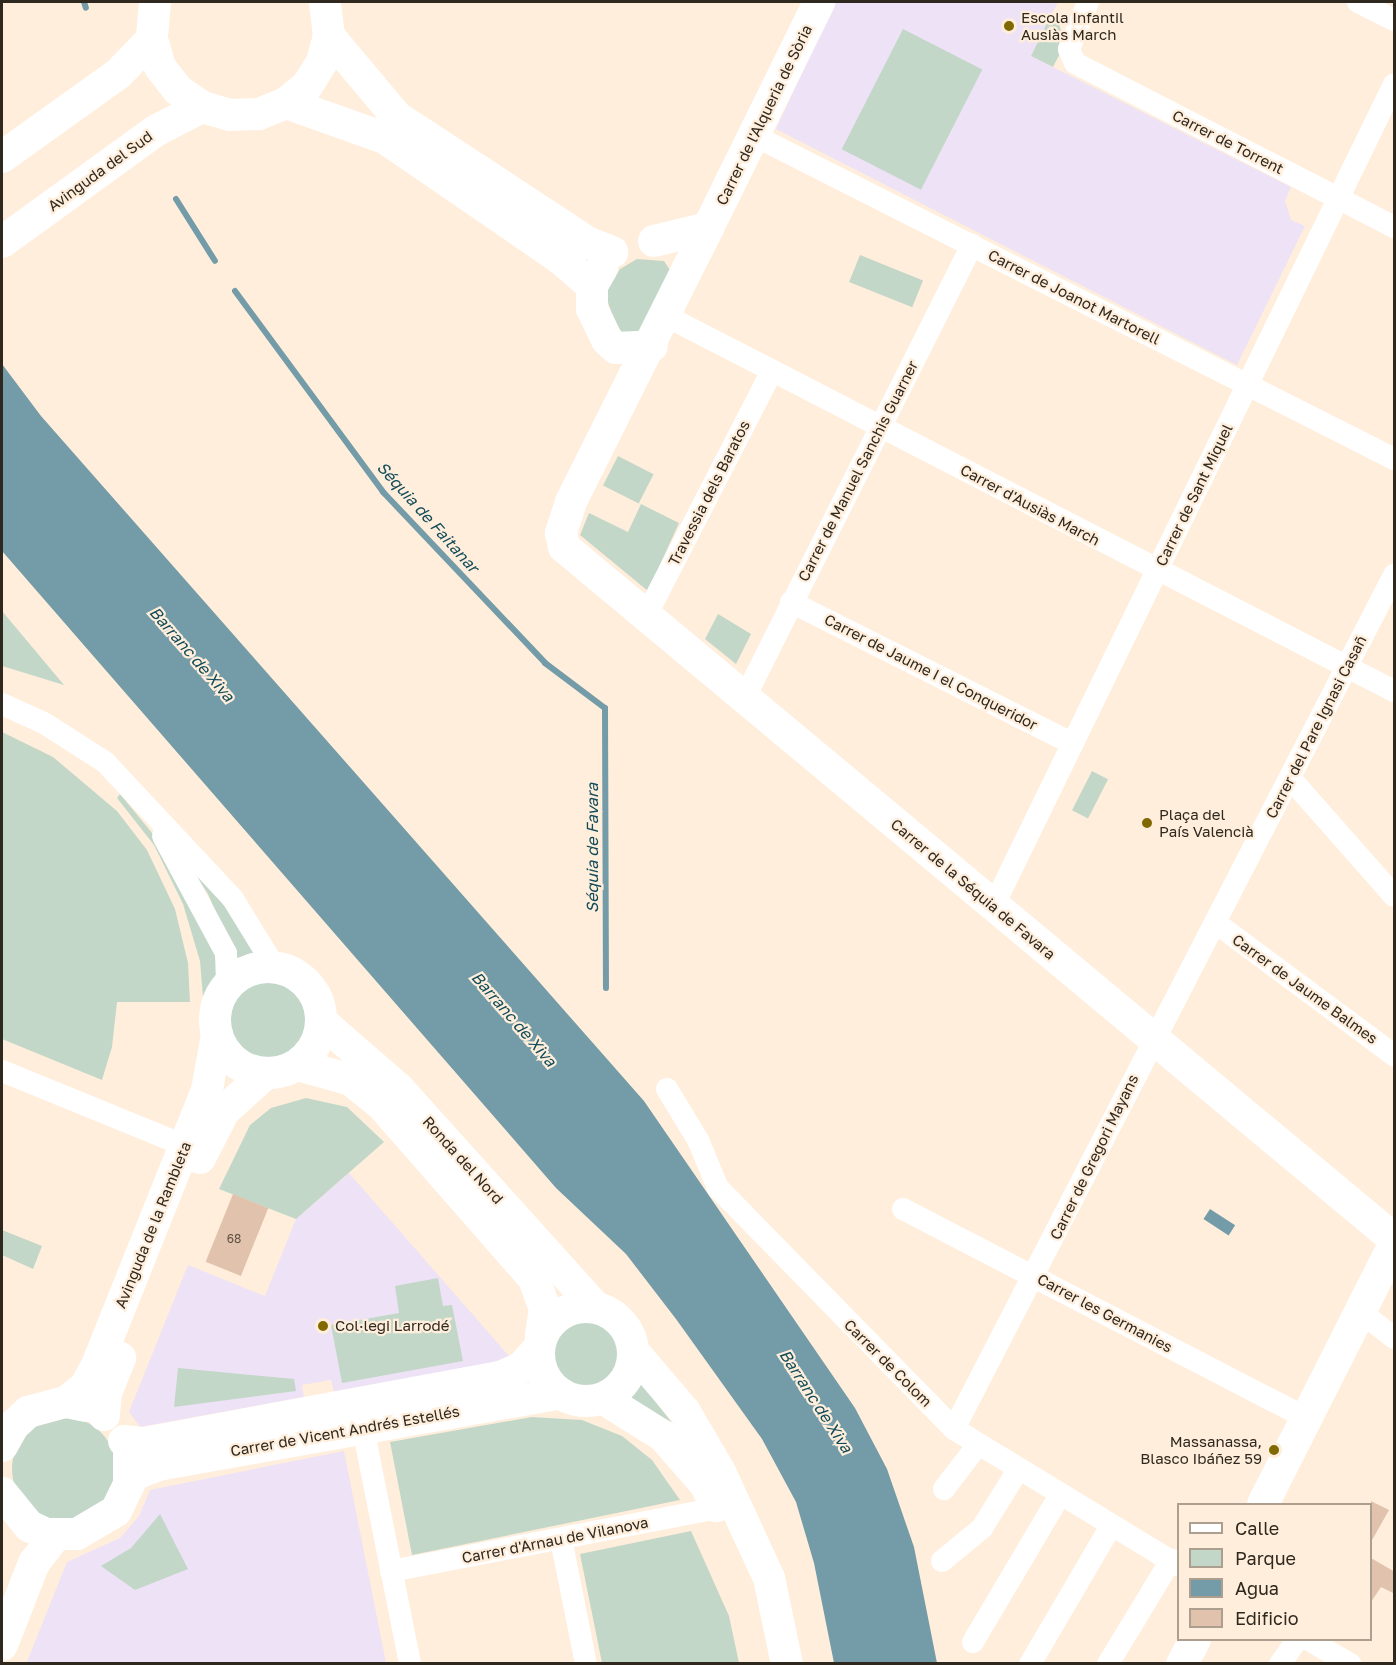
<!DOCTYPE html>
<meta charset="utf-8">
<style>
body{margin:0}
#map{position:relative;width:1396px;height:1665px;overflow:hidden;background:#ffeedb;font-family:"Golos Text",sans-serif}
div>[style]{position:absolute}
.education>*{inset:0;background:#eee2f6}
.green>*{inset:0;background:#c3d7c9;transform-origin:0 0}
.round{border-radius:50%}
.water>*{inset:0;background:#749ca8;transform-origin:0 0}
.stream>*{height:6px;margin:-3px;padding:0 3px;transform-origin:3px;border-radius:3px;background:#749ca8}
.building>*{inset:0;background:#e1c2ac;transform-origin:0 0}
.street>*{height:22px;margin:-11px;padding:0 11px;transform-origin:11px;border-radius:11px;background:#fff}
.secondary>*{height:32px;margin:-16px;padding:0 16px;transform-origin:16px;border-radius:16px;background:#fff}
.secondary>.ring{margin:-16px;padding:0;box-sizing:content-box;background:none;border:32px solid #fff;border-radius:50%}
.dots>*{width:16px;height:16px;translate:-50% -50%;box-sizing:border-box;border:3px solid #ffeedb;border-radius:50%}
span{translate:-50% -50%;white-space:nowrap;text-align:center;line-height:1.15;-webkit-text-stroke:4.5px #ffeedb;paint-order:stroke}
.number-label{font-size:12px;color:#5c4e42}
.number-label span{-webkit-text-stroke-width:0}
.poi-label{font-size:15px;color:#2f281f}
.left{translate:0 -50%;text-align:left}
.right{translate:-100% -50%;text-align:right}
.street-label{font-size:15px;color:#2f281f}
.water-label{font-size:16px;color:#124c5a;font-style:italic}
.frame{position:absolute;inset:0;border:3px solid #2f281f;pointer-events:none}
.legend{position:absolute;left:1177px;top:1503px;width:195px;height:138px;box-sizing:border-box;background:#ffeedb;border:2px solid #ac9f90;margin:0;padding:8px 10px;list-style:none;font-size:18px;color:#2f281f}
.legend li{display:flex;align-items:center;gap:12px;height:30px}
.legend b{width:30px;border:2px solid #ac9f90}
</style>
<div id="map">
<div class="education">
<div style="clip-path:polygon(835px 2px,1058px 2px,1031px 56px,1291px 187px,1285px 201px,1291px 220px,1305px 226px,1237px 365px,776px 129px)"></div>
<div style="clip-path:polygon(349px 1173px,509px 1356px,491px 1363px,334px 1392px,331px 1380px,302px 1385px,304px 1397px,140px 1427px,129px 1412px,188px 1265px,265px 1296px,296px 1219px)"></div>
<div style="clip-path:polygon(344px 1451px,386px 1663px,26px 1664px,67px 1562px,120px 1538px,139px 1516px,150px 1490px)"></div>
</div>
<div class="green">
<div style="clip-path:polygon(1052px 13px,1058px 18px,1064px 46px,1053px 67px,1031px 56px)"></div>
<div style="left:903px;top:29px;width:89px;height:135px;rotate:27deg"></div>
<div style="left:860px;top:255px;width:68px;height:29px;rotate:22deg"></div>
<div style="clip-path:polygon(637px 259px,664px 261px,672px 273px,640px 334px,619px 333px,605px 294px,620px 269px)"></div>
<div style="left:618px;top:456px;width:40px;height:33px;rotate:27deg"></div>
<div style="clip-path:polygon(641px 504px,679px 523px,648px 591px,580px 535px,589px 513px,628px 532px)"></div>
<div style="clip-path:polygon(2px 611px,64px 685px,2px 666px)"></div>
<div style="clip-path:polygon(718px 614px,751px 634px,736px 664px,705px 639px)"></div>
<div style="clip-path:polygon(2px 732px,53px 757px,117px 811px,147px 850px,175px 909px,188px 963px,190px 1002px,117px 1002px,112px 1047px,102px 1080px,2px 1039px)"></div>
<div style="left:1092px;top:771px;width:18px;height:44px;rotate:27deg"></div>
<div style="clip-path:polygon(120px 794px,161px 844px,218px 955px,217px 981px,204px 1009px,200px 961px,183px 904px,154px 845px,117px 798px)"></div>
<div style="clip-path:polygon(175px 843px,197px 865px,258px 955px,237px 962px,208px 894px)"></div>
<div class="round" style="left:229px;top:980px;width:80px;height:80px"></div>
<div style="clip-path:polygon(306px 1098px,347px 1107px,384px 1142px,296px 1219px,219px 1189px,250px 1125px,271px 1108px)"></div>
<div style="clip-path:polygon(2px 1230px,42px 1246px,33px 1269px,2px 1255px)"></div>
<div style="clip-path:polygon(438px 1278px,443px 1306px,452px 1305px,463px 1361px,342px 1383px,331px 1325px,399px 1313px,395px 1286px)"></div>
<div class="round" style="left:552px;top:1320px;width:66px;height:66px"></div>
<div style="clip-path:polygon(178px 1368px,294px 1379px,296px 1391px,174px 1407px)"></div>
<div style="clip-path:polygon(637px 1380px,652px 1397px,679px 1432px,624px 1397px)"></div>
<div class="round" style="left:12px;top:1417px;width:104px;height:104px"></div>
<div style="clip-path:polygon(532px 1417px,582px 1420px,622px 1436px,652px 1460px,680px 1500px,412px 1555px,390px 1442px)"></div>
<div style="clip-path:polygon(160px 1514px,188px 1569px,135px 1590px,101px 1566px,131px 1548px)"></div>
<div style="clip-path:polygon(691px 1531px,729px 1616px,739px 1663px,602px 1663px,580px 1554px)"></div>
</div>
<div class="water">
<div style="clip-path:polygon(2px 364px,41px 416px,644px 1101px,855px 1408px,887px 1469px,914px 1547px,937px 1663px,834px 1663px,814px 1563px,796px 1502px,762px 1439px,676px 1319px,626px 1254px,556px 1188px,2px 551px)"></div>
<div style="left:1210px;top:1209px;width:30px;height:12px;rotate:33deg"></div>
</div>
<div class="stream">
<div style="left:84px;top:2px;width:6px;rotate:72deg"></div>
<div style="left:176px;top:199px;width:73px;rotate:57.8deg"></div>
<div style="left:235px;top:291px;width:250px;rotate:53.6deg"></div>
<div style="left:383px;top:492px;width:236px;rotate:46.5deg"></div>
<div style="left:545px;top:663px;width:75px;rotate:36.9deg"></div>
<div style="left:605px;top:708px;width:280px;rotate:89.8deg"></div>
</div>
<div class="building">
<div style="left:233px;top:1194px;width:38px;height:73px;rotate:22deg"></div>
<div style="clip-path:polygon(1371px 1501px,1389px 1510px,1371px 1542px)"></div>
<div style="clip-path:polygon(1371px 1558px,1395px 1572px,1395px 1594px,1381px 1587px,1371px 1602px)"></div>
</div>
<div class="street">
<div style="left:1088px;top:2px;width:51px;rotate:112deg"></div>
<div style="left:1069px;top:49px;width:15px;rotate:67deg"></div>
<div style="left:1075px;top:63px;width:359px;rotate:27.2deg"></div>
<div style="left:1358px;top:2px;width:40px;rotate:26.6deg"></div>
<div style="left:753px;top:135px;width:718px;rotate:26.81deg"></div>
<div style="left:668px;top:317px;width:817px;rotate:27.26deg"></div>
<div style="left:791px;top:602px;width:313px;rotate:26.7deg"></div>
<div style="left:646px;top:616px;width:276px;rotate:-62.8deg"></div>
<div style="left:745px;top:697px;width:506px;rotate:-63.33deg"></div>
<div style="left:2px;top:704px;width:46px;rotate:24.3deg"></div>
<div style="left:44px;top:723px;width:72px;rotate:32.6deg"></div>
<div style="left:105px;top:762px;width:187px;rotate:46.9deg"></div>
<div style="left:233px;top:899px;width:79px;rotate:58.5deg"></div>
<div style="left:1290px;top:778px;width:157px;rotate:48.6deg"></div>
<div style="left:163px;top:836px;width:133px;rotate:61.7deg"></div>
<div style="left:226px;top:953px;width:32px;rotate:88deg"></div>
<div style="left:993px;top:907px;width:915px;rotate:-64.02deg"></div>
<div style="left:1216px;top:923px;width:222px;rotate:36.6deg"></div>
<div style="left:2px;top:1071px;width:212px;rotate:22.2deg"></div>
<div style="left:667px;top:1089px;width:60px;rotate:58.7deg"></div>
<div style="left:698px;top:1140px;width:52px;rotate:67.4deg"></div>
<div style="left:718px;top:1188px;width:337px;rotate:45.6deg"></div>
<div style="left:954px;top:1429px;width:262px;rotate:31.3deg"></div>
<div style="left:903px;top:1209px;width:455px;rotate:27.4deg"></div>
<div style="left:1361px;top:1312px;width:42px;rotate:38.2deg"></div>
<div style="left:363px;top:1428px;width:241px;rotate:78.7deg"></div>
<div style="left:954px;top:1429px;width:961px;rotate:-62.74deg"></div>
<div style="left:944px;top:1489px;width:54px;rotate:-52.5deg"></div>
<div style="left:561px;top:1539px;width:127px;rotate:78.7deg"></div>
<div style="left:942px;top:1561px;width:52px;rotate:-39.5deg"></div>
<div style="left:982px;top:1528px;width:68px;rotate:-58.2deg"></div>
<div style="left:391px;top:1571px;width:332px;rotate:-10.9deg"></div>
<div style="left:1309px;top:1640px;width:48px;rotate:30.3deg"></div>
<div style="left:973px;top:1642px;width:171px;rotate:-59.4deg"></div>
<div style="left:1030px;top:1664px;width:160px;rotate:-59.6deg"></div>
<div style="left:1108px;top:1664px;width:122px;rotate:-58.8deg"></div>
<div style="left:1280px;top:1664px;width:29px;rotate:-55deg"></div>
</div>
<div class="secondary">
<div style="left:155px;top:2px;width:37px;rotate:95deg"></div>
<div style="left:152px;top:39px;width:29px;rotate:74deg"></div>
<div style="left:160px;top:67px;width:29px;rotate:52deg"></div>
<div style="left:178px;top:90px;width:29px;rotate:35deg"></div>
<div style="left:202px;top:107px;width:29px;rotate:16deg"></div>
<div style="left:230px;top:115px;width:29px;rotate:-2deg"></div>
<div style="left:259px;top:114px;width:29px;rotate:-22deg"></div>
<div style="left:286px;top:103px;width:27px;rotate:-39deg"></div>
<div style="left:307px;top:86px;width:28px;rotate:-58deg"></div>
<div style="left:322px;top:62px;width:27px;rotate:-75deg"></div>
<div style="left:329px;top:36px;width:34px;rotate:-97deg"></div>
<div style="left:329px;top:36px;width:106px;rotate:50deg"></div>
<div style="left:397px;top:117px;width:230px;rotate:33.3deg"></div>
<div style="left:589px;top:243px;width:25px;rotate:21deg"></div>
<div style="left:286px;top:103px;width:105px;rotate:19.5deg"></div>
<div style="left:385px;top:138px;width:214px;rotate:34.5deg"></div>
<div style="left:561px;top:259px;width:41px;rotate:41.1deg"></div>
<div style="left:2px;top:157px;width:143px;rotate:-35.6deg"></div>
<div style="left:118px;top:74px;width:49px;rotate:-45.8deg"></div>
<div style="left:708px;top:228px;width:306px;rotate:116.6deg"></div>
<div style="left:571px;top:502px;width:33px;rotate:108deg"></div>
<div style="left:561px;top:533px;width:14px;rotate:78deg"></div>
<div style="left:564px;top:547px;width:1081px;rotate:39.82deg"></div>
<div style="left:654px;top:241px;width:56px;rotate:-13.5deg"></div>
<div style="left:708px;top:228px;width:252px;rotate:-63.8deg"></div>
<div style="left:2px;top:242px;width:191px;rotate:-35.9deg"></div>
<div style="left:157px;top:130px;width:51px;rotate:-27.1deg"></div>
<div style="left:602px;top:268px;width:21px;rotate:119deg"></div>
<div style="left:592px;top:286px;width:23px;rotate:90deg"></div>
<div style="left:592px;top:309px;width:34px;rotate:64deg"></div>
<div style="left:607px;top:340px;width:12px;rotate:42deg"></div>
<div style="left:616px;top:348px;width:36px;rotate:-3deg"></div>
<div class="ring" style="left:215px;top:967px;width:74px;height:74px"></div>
<div style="left:322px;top:1022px;width:101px;rotate:41deg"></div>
<div style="left:398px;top:1088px;width:295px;rotate:48deg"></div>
<div style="left:298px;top:1065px;width:55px;rotate:15.8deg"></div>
<div style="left:351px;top:1080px;width:38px;rotate:39deg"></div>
<div style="left:381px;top:1104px;width:232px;rotate:48.8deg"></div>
<div style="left:534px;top:1279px;width:32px;rotate:70deg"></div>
<div style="left:545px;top:1309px;width:26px;rotate:99deg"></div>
<div style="left:200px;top:1158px;width:53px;rotate:-62.9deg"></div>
<div style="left:224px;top:1111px;width:57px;rotate:-42.1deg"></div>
<div class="ring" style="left:539px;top:1307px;width:62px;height:62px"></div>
<div style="left:634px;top:1352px;width:79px;rotate:49.6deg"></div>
<div style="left:685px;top:1412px;width:69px;rotate:59.7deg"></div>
<div style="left:720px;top:1472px;width:117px;rotate:65.2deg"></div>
<div style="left:769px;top:1578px;width:88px;rotate:78.2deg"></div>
<div style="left:604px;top:1399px;width:70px;rotate:32.1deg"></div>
<div style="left:663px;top:1436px;width:64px;rotate:48.8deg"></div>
<div style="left:705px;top:1484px;width:25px;rotate:63deg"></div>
<div style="left:66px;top:1402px;width:24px;rotate:-38deg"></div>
<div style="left:85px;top:1387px;width:25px;rotate:-61deg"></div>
<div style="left:97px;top:1365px;width:296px;rotate:-68.2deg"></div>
<div style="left:207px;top:1090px;width:56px;rotate:-79.7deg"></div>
<div style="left:104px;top:1415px;width:22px;rotate:-85deg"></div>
<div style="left:106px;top:1393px;width:38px;rotate:-68deg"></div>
<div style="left:124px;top:1441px;width:20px;rotate:6deg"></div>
<div style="left:144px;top:1443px;width:363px;rotate:-10.5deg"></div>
<div style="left:501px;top:1377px;width:23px;rotate:-25deg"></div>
<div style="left:522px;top:1367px;width:25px;rotate:-48deg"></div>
<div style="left:2px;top:1446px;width:23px;rotate:-61deg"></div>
<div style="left:13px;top:1426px;width:21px;rotate:-43deg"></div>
<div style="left:28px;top:1412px;width:39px;rotate:-15deg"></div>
<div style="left:66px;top:1402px;width:21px;rotate:11deg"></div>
<div style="left:130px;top:1476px;width:30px;rotate:-21deg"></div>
<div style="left:158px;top:1465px;width:409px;rotate:-10.1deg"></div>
<div style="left:2px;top:1493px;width:43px;rotate:50.7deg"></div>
<div style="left:29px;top:1526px;width:19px;rotate:25deg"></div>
<div style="left:46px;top:1534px;width:31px"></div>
<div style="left:77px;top:1534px;width:45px;rotate:-30.5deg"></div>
<div style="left:116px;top:1511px;width:30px;rotate:-64deg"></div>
<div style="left:129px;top:1484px;width:29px;rotate:-90deg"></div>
<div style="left:1263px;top:1504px;width:290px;rotate:-63.2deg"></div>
<div style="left:2px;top:1645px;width:88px;rotate:-68.7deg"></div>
<div style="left:34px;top:1563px;width:36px;rotate:-52deg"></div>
<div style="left:1182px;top:1664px;width:27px;rotate:-62deg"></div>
</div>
<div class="dots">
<div style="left:1009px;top:26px;background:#816901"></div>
<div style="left:1147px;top:823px;background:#816901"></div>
<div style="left:323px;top:1326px;background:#816901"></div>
<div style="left:1274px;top:1450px;background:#816901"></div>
</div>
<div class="number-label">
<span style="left:234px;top:1239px">68</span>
</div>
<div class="poi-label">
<span class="left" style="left:1021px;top:26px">Escola Infantil<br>Ausiàs March</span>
<span class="left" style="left:1159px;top:823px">Plaça del<br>País Valencià</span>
<span class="left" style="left:335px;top:1326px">Col·legi Larrodé</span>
<span class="right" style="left:1262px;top:1450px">Massanassa,<br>Blasco Ibáñez 59</span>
</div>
<div class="street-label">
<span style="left:764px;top:115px;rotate:-64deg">Carrer de l'Alqueria de Sòria</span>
<span style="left:1228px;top:142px;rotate:27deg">Carrer de Torrent</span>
<span style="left:100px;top:171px;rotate:-36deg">Avinguda del Sud</span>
<span style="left:1074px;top:297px;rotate:27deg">Carrer de Joanot Martorell</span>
<span style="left:858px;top:471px;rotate:-63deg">Carrer de Manuel Sanchis Guarner</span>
<span style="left:709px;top:493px;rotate:-63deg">Travessia dels Baratos</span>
<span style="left:1194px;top:495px;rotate:-64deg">Carrer de Sant Miquel</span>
<span style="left:1030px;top:505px;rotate:28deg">Carrer d'Ausiàs March</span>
<span style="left:931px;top:672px;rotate:27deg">Carrer de Jaume I el Conqueridor</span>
<span style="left:1316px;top:727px;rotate:-63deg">Carrer del Pare Ignasi Casañ</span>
<span style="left:973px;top:889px;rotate:40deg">Carrer de la Séquia de Favara</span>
<span style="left:1305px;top:989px;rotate:36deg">Carrer de Jaume Balmes</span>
<span style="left:1094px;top:1157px;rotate:-64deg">Carrer de Gregori Mayans</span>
<span style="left:463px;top:1160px;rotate:48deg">Ronda del Nord</span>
<span style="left:153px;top:1225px;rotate:-68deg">Avinguda de la Rambleta</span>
<span style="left:1105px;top:1313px;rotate:28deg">Carrer les Germanies</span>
<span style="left:888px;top:1363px;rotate:45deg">Carrer de Colom</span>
<span style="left:345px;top:1431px;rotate:-10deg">Carrer de Vicent Andrés Estellés</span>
<span style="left:555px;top:1540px;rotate:-11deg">Carrer d'Arnau de Vilanova</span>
</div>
<div class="water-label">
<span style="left:428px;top:517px;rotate:48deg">Séquia de Faitanar</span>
<span style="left:192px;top:654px;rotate:49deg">Barranc de Xiva</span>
<span style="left:592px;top:848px;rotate:-90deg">Séquia de Favara</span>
<span style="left:514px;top:1019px;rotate:49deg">Barranc de Xiva</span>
<span style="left:816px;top:1401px;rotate:57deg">Barranc de Xiva</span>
</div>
<div class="frame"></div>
<ul class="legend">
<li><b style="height:8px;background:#fff"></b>Calle</li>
<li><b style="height:16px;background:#c3d7c9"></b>Parque</li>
<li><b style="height:16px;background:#749ca8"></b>Agua</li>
<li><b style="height:16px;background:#e1c2ac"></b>Edificio</li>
</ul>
</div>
